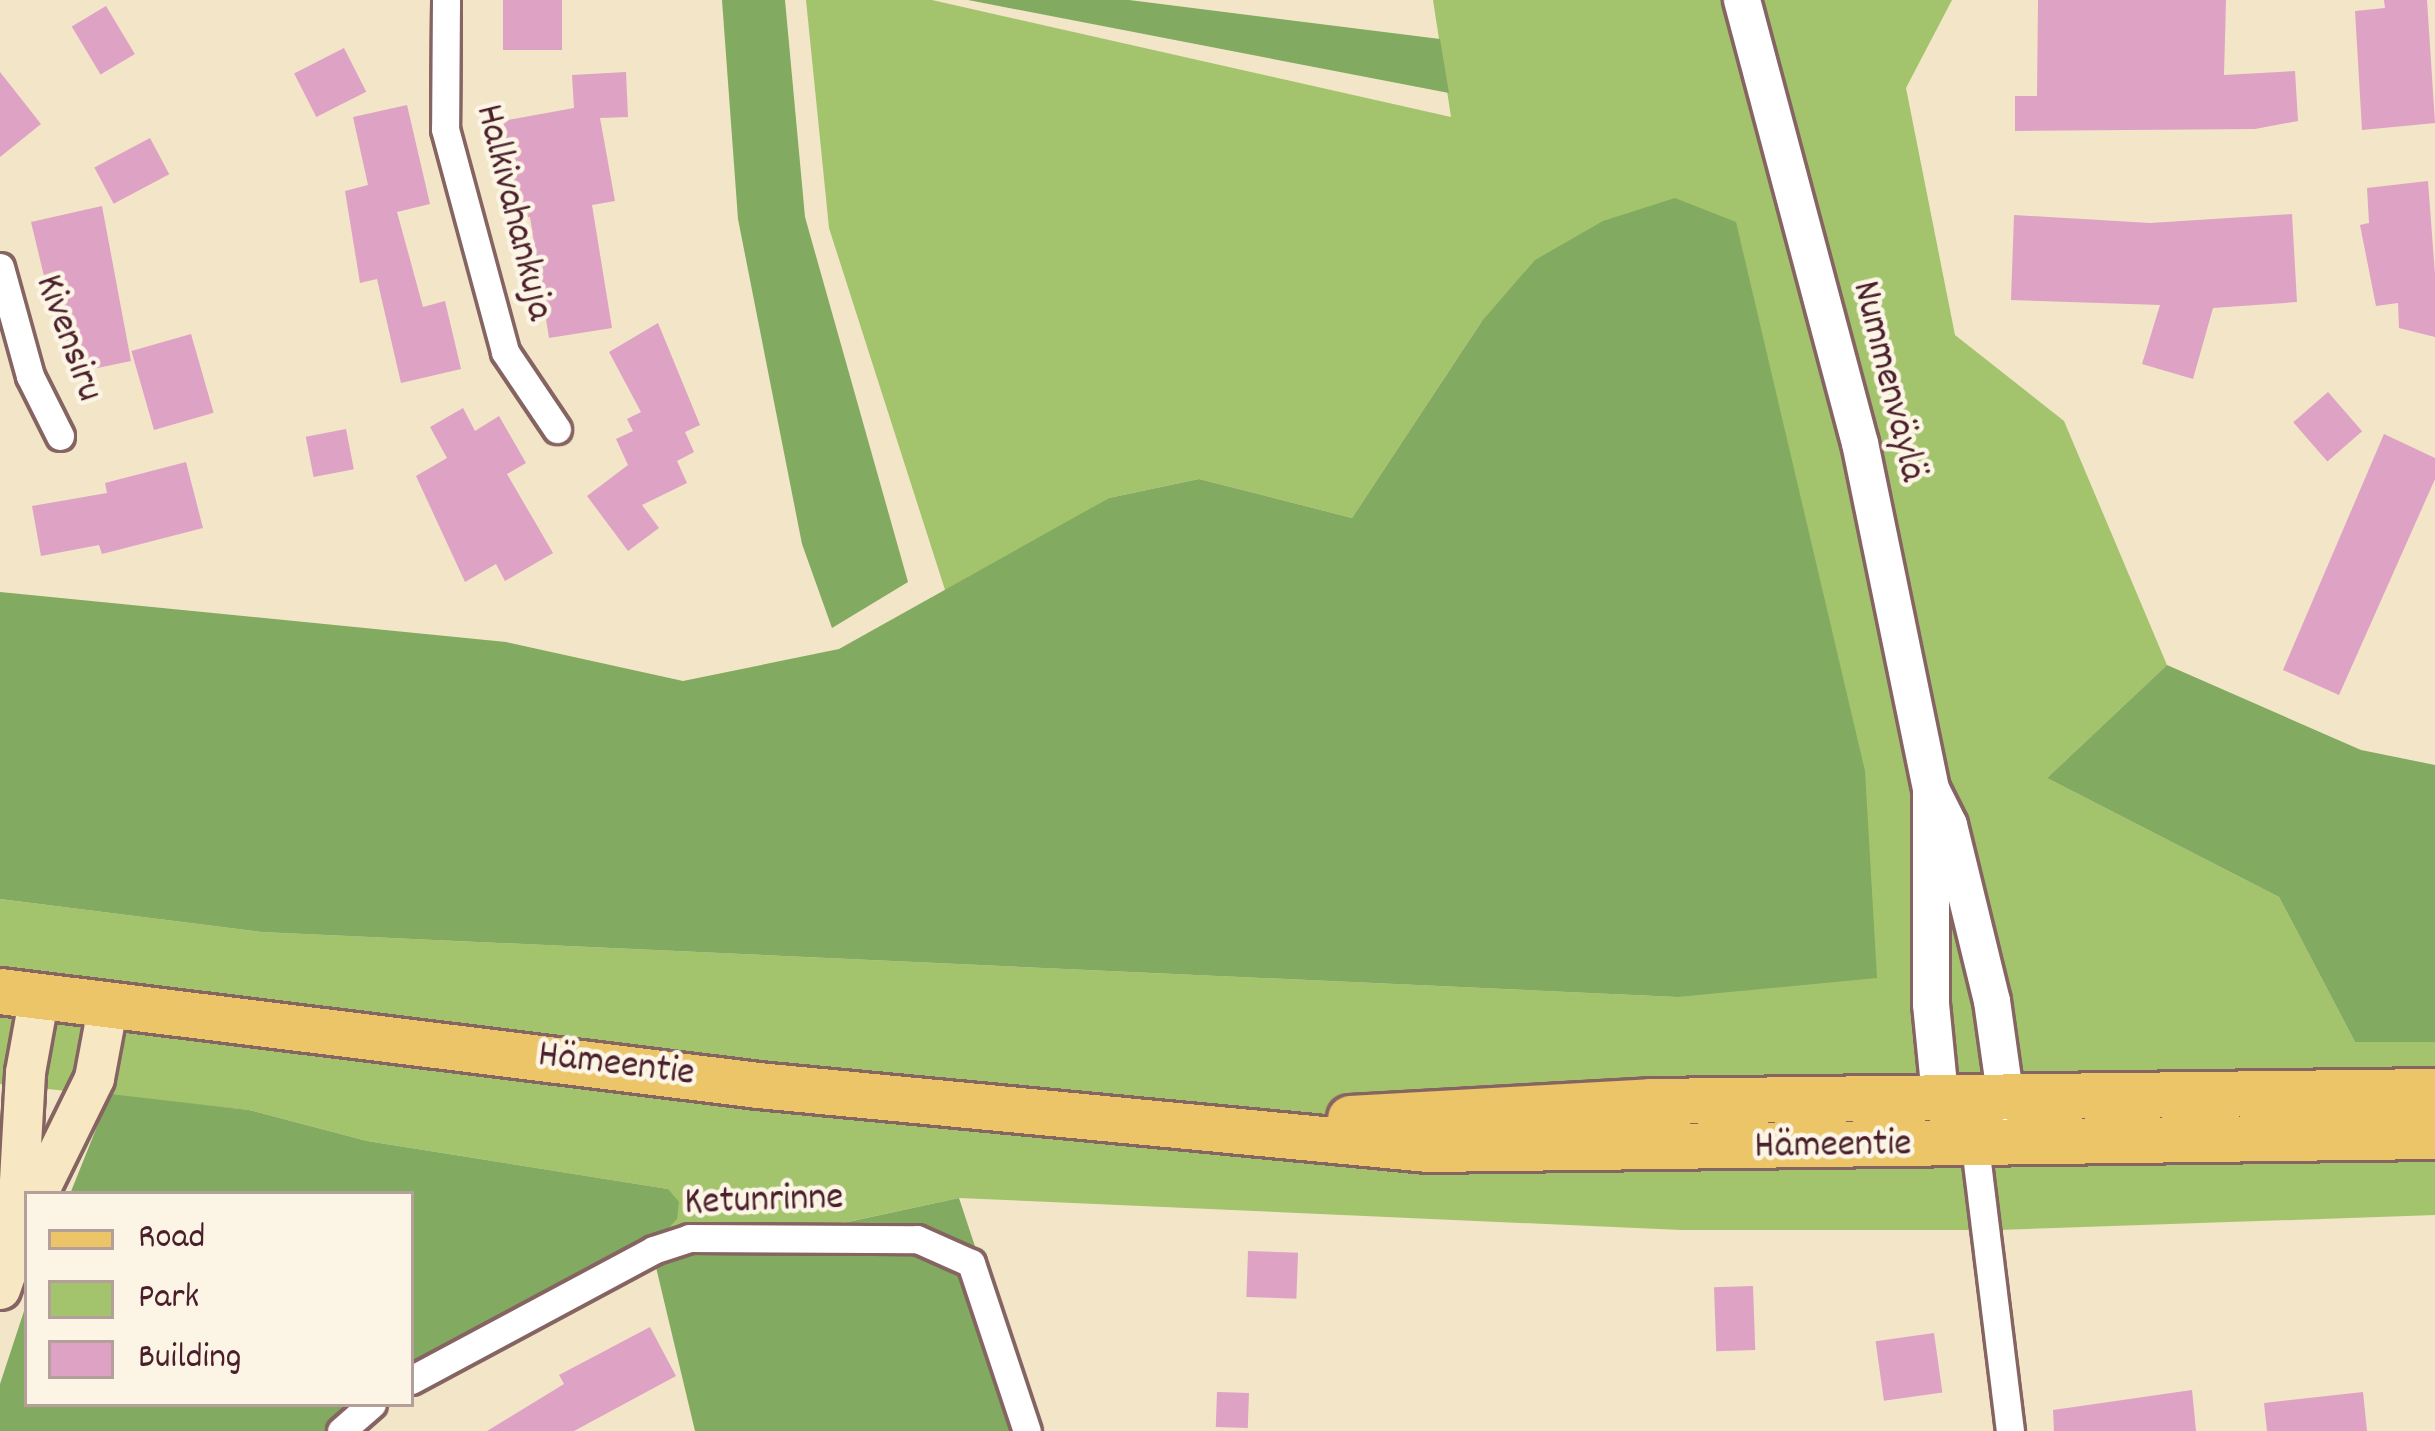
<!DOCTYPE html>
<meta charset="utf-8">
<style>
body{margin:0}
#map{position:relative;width:2435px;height:1431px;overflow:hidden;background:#f2e5c8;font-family:Dekko,sans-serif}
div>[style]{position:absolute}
.green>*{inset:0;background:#a3c46c}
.forest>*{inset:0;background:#82aa60}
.building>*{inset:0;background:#dea2c5;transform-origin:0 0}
.roads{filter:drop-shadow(3px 0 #856462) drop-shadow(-3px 0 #856462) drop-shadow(0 3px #856462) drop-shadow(0 -3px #856462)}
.minor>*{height:27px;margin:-13.5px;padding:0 13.5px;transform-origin:13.5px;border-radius:13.5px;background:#fff}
.tertiary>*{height:36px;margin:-18px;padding:0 18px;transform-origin:18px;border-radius:18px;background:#fff}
.secondary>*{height:39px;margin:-19.5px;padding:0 19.5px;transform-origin:19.5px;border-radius:19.5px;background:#f7e8c3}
.primary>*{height:45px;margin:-22.5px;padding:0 22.5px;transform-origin:22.5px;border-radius:22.5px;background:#ecc569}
span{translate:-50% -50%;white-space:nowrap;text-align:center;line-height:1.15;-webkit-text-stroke:9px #fcf5e5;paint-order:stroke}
.street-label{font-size:39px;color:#4a1f2b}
.legend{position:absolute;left:24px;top:1191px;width:390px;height:216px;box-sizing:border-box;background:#fcf5e5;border:3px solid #b59f9b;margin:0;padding:15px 21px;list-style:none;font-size:36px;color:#4a1f2b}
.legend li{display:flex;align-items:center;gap:24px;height:60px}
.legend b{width:60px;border:3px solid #b59f9b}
</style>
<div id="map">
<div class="green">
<div style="clip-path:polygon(806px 0,932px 0,1451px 117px,1433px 0,1952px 0,1906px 88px,1955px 335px,2064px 421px,2167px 665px,2047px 778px,2279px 897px,2355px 1042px,2435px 1042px,2435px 1215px,1999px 1230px,1681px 1230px,959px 1198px,698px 1254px,662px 1234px,668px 1189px,367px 1141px,249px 1110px,0 1084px,0 899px,261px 932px,1677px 997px,1482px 321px,1352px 518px,1199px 479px,1109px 498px,946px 593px,829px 228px)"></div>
</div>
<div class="forest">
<div style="clip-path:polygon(722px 0,785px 0,805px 217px,908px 582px,832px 628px,802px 544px,738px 219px)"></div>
<div style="clip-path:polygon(968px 0,1129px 0,1440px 39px,1449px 93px)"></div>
<div style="clip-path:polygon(1675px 198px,1736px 222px,1865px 771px,1877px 978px,1677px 997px,261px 932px,0 899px,0 592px,506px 642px,683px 681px,839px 649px,1109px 498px,1199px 479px,1352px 518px,1482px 321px,1535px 260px,1603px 221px)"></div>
<div style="clip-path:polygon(2167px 665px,2361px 750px,2435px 765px,2435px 1042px,2355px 1042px,2279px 897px,2047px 778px)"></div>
<div style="clip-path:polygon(110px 1094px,249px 1110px,367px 1141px,668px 1189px,679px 1202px,677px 1219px,663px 1234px,699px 1254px,959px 1198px,1036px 1431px,695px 1431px,655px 1263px,411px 1387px,411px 1194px,70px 1194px)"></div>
<div style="clip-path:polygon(27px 1302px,27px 1404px,385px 1404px,351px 1431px,0 1431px,0 1384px)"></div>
</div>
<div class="building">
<div style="left:503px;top:0;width:59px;height:50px"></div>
<div style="clip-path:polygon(2038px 0,2226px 0,2224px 75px,2295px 71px,2298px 121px,2255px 129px,2015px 131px,2015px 96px,2037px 96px)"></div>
<div style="clip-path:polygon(2384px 0,2427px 0,2435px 123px,2362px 130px,2355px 11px,2385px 8px)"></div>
<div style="left:106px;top:6px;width:56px;height:40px;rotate:59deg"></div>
<div style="left:344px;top:48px;width:49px;height:56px;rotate:63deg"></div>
<div style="clip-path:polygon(0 72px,41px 124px,0 157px)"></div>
<div style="clip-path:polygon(626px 72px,628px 117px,600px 118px,615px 201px,592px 205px,612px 328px,549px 338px,530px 217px,521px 218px,503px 121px,574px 108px,572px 75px)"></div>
<div style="clip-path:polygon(407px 105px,430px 204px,397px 212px,423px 307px,445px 301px,461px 369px,401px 383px,377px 279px,360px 283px,345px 191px,368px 185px,353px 117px)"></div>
<div style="left:150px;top:138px;width:41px;height:63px;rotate:62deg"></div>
<div style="clip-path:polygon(2428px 181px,2435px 275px,2435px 337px,2399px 328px,2398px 303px,2376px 306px,2360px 225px,2369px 223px,2367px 188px)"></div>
<div style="clip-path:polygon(102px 206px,131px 361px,83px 371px,81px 356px,64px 359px,31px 222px)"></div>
<div style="clip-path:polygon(2292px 214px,2297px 302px,2213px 308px,2193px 379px,2142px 364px,2160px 305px,2011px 300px,2014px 215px,2150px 223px)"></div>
<div style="clip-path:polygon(658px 323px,700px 425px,685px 432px,694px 452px,677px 461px,687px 483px,642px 505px,659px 528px,628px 551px,587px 496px,628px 465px,616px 439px,633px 431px,627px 419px,641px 412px,609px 352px)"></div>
<div style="left:191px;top:334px;width:82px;height:62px;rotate:74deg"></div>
<div style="left:2328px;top:392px;width:52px;height:46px;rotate:49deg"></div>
<div style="clip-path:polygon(463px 408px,475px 431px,499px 416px,526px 463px,507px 474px,553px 553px,505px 581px,496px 564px,465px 582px,416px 476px,447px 458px,430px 427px)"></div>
<div style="left:346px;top:429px;width:41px;height:41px;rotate:79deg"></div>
<div style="clip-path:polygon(2384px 434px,2435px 458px,2435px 479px,2339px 695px,2283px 670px)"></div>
<div style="clip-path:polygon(186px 462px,203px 528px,102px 554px,99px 545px,41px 556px,32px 506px,107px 493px,105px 483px)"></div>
<div style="left:1248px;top:1251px;width:50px;height:46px;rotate:2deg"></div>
<div style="left:1753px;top:1286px;width:64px;height:39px;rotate:88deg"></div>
<div style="clip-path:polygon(650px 1327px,676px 1376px,574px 1431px,487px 1431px,564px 1384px,559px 1375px)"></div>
<div style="left:1934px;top:1333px;width:60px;height:59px;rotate:82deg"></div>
<div style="clip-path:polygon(2192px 1390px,2196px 1431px,2054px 1431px,2053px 1410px)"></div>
<div style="left:1217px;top:1392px;width:32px;height:35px;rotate:2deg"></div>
<div style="clip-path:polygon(2363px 1392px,2367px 1431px,2267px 1431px,2264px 1403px)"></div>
</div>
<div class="roads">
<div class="minor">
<div style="left:446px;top:0;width:129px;rotate:90.4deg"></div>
<div style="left:445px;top:129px;width:231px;rotate:74.9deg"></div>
<div style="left:505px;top:352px;width:93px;rotate:56deg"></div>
<div style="left:0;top:267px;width:113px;rotate:74.6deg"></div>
<div style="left:30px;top:376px;width:67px;rotate:63.4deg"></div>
<div style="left:1975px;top:1146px;width:287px;rotate:83deg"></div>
<div style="left:411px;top:1380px;width:275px;rotate:-28.2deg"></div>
<div style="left:653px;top:1250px;width:38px;rotate:-18deg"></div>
<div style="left:689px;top:1238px;width:228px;rotate:0.3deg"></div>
<div style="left:917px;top:1239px;width:59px;rotate:24deg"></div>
<div style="left:971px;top:1263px;width:177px;rotate:71.6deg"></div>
<div style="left:341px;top:1431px;width:41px;rotate:-41.1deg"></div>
</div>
<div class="tertiary">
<div style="left:1742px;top:0;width:458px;rotate:75.1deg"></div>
<div style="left:1860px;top:443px;width:353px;rotate:78.4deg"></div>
<div style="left:1931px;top:789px;width:40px;rotate:63.4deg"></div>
<div style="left:1949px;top:825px;width:181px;rotate:76.3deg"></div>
<div style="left:1992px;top:1001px;width:94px;rotate:82deg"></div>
<div style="left:2005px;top:1094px;width:30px;rotate:120deg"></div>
<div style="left:1931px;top:789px;width:215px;rotate:90deg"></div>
<div style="left:1931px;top:1004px;width:92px;rotate:84.4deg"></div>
<div style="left:1940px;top:1096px;width:24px;rotate:55deg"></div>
</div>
<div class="secondary">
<div style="left:37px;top:1194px;width:129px;rotate:-63.8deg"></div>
<div style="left:94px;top:1078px;width:76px;rotate:-79.4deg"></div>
<div style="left:16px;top:1234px;width:162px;rotate:-86.8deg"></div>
<div style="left:25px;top:1072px;width:78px;rotate:-79.7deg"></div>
<div style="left:0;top:1289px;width:78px;rotate:-70.6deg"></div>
</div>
<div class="primary">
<div style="left:0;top:991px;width:764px;rotate:7.07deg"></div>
<div style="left:758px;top:1085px;width:672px;rotate:5.46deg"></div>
<div style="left:1427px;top:1149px;width:1008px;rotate:-0.74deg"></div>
<div style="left:1350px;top:1118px;width:300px;rotate:-3.2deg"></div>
<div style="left:1650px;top:1101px;width:785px;rotate:-0.73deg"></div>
</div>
</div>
<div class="street-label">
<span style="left:511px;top:213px;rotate:76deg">Halkivahankuja</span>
<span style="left:66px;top:339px;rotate:70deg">Kivensiru</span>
<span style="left:1886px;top:382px;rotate:76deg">Nummenväylä</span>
<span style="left:616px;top:1067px;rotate:7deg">Hämeentie</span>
<span style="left:1833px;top:1148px;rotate:-1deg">Hämeentie</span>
<span style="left:764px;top:1203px;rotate:-2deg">Ketunrinne</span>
</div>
<ul class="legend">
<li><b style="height:15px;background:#ecc569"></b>Road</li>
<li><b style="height:33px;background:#a3c46c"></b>Park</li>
<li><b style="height:33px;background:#dea2c5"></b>Building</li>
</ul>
</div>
